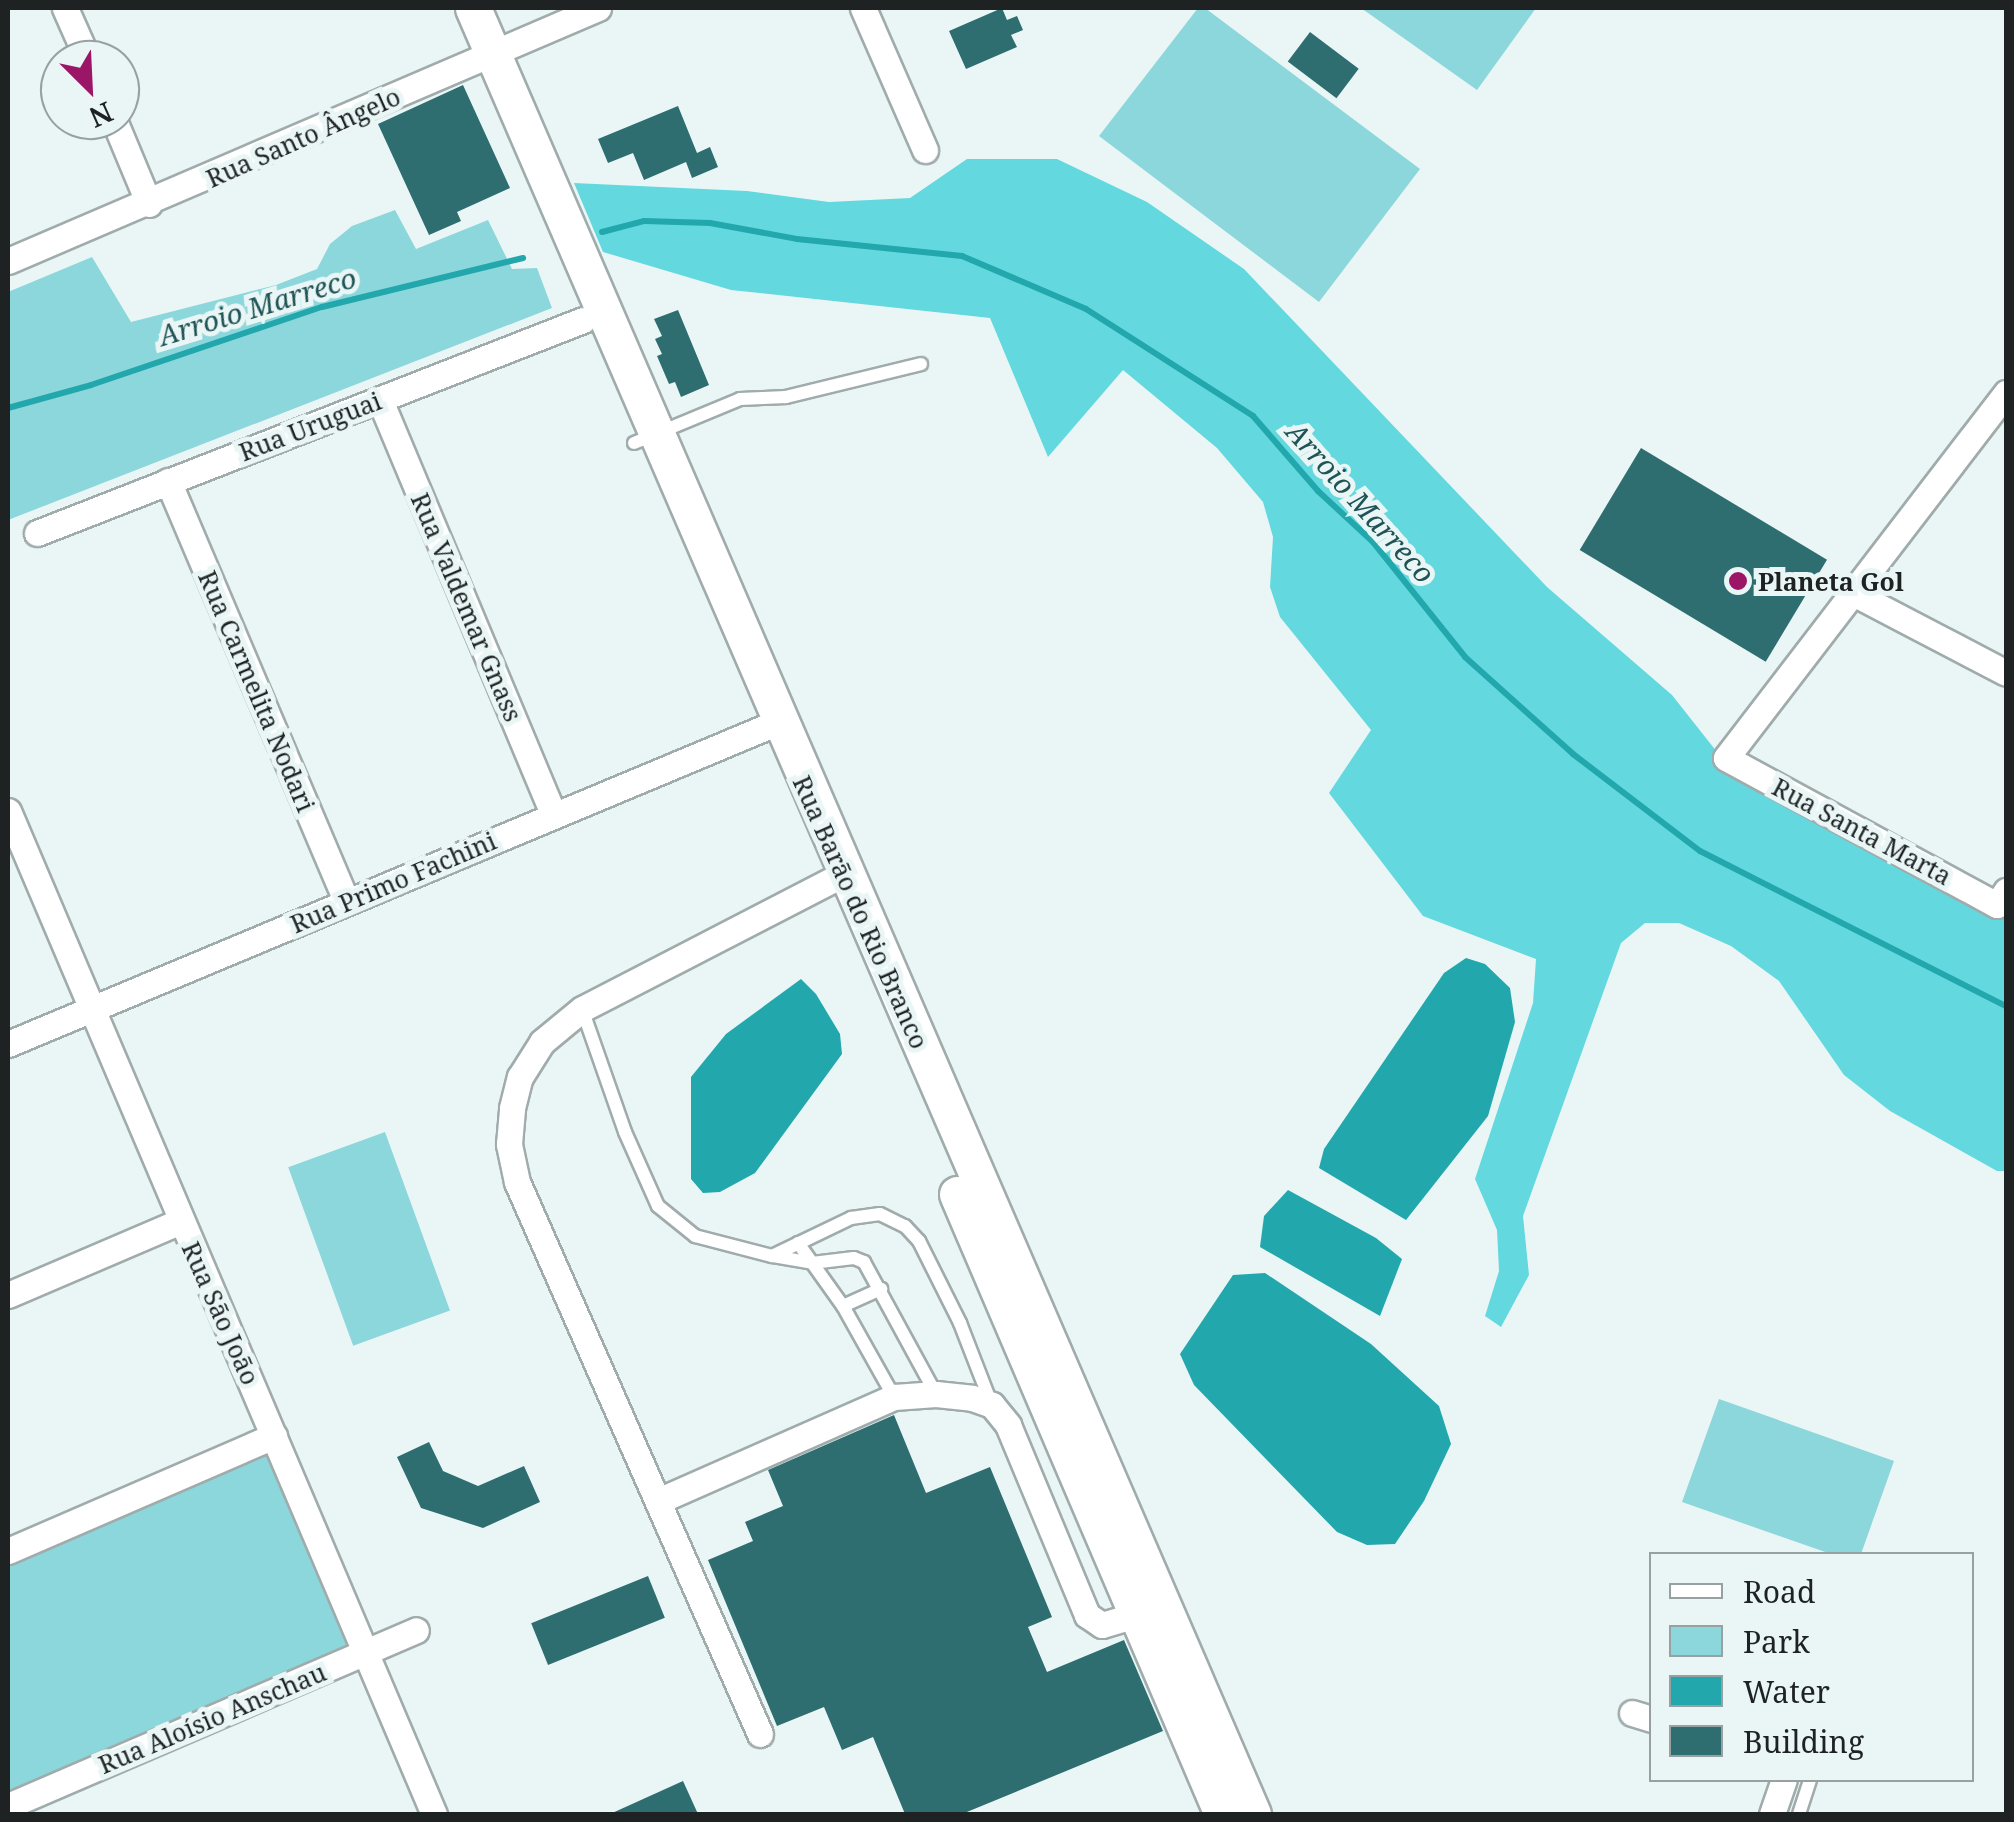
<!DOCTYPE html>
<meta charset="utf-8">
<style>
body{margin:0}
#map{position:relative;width:2014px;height:1822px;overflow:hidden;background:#eaf6f6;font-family:"Noto Serif",serif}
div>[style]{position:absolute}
.green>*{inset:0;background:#8bd7db;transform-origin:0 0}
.forest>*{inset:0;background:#63d9df}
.water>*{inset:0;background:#22a7ad}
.stream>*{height:6px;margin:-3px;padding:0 3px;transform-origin:3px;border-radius:3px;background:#22a7ad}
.building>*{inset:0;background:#2e6d70;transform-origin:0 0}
.roads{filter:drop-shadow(2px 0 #a0abab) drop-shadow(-2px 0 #a0abab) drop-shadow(0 2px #a0abab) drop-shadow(0 -2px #a0abab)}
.service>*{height:12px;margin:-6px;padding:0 6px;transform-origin:6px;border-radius:6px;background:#fff}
.minor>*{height:25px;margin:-12.5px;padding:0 12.5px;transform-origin:12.5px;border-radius:12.5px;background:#fff}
.secondary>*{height:35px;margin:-17.5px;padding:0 17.5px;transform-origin:17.5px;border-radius:17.5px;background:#fff}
.dots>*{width:28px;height:28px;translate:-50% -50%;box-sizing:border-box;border:5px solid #eaf6f6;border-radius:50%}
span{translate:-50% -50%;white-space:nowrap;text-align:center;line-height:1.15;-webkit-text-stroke:10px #eaf6f6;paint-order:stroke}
.street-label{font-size:25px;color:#1e2222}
.poi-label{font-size:25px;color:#1e2222;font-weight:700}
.left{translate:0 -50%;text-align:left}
.water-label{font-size:28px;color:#1f5355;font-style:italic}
.frame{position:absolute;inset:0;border:10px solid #1e2222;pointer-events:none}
.legend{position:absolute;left:1649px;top:1552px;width:325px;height:230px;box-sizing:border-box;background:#eaf6f6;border:2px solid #98a1a1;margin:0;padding:12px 18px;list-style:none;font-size:30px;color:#1e2222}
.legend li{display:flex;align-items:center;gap:20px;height:50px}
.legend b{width:50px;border:2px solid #98a1a1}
.north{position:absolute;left:40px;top:40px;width:100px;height:100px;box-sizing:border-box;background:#eaf6f6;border:2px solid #98a1a1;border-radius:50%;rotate:156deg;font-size:28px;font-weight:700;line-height:40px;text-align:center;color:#1e2222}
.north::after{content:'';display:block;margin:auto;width:35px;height:45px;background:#9c1668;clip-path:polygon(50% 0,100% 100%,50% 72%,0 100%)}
</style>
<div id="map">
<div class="green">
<div style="clip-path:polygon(1198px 8px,1205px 8px,1420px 169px,1319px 302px,1099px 136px)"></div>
<div style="clip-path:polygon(1361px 8px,1536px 8px,1477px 90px)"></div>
<div style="clip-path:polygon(395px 210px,416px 249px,488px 220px,512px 269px,537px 268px,552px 308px,8px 520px,8px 292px,92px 257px,131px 322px,276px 285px,317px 269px,330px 244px,352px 226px)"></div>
<div style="left:385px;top:1132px;width:190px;height:103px;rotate:70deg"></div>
<div style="clip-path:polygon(1719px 1399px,1894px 1461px,1861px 1554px,1831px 1554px,1682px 1502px)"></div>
<div style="clip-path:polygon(269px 1452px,352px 1646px,8px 1793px,8px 1564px)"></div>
</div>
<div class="forest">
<div style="clip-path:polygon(967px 159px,1057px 159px,1147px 202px,1244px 269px,1547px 587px,1672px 695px,1732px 771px,2006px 915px,2006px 1171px,1997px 1171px,1890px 1111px,1844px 1075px,1779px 981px,1731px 946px,1679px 923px,1645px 923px,1621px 943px,1523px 1216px,1529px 1275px,1501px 1327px,1485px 1316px,1499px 1271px,1497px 1230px,1475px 1179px,1533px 1003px,1536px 959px,1423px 916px,1329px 793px,1371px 730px,1280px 617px,1270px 587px,1273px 537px,1263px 502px,1217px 448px,1123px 370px,1048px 457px,990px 318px,731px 290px,603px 252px,574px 183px,747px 191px,829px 202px,910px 198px)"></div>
</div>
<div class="water">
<div style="clip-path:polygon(1466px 958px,1485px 964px,1510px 988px,1515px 1022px,1488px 1116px,1406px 1220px,1319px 1168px,1324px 1149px,1444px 973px)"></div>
<div style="clip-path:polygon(801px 979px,816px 994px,840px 1034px,842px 1054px,755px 1173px,720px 1192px,703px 1193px,691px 1179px,691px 1077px,726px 1034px)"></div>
<div style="clip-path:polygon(1288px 1190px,1376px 1238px,1402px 1259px,1380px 1316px,1260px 1247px,1264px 1216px)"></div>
<div style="clip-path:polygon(1265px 1273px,1371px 1344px,1439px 1406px,1451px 1444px,1424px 1501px,1395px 1544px,1367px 1545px,1337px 1532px,1194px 1385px,1180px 1354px,1233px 1275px)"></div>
</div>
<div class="stream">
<div style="left:602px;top:232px;width:43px;rotate:-14.7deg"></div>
<div style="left:644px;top:221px;width:66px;rotate:1.7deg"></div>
<div style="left:710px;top:223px;width:88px;rotate:10.4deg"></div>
<div style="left:797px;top:239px;width:166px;rotate:5.9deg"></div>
<div style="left:962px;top:256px;width:135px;rotate:23.1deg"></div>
<div style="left:1086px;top:309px;width:198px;rotate:32.6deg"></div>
<div style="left:1253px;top:416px;width:99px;rotate:49.1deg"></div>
<div style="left:1318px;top:491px;width:75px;rotate:42.8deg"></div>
<div style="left:1373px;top:542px;width:147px;rotate:51.3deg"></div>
<div style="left:1465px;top:657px;width:145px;rotate:41.9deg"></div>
<div style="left:1573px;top:754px;width:160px;rotate:37.4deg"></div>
<div style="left:1700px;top:851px;width:343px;rotate:26.9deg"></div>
<div style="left:8px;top:408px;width:86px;rotate:-15.5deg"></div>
<div style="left:91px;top:385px;width:244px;rotate:-18.7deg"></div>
<div style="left:322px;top:307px;width:207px;rotate:-13.7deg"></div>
</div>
<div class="building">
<div style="clip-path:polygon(1002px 8px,1007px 20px,1017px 16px,1023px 30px,1011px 35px,1017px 47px,966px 69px,949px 31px)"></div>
<div style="left:1310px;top:32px;width:61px;height:37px;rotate:37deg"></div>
<div style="clip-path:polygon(463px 85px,510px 188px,457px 212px,461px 221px,429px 235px,378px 124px)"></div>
<div style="clip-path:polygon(678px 106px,697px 153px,710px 147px,718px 167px,692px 178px,686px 162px,644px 180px,633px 153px,608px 163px,598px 139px)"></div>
<div style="clip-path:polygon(678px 310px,709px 385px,681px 397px,675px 382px,669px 384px,657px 356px,662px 354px,655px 339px,662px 336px,654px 319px)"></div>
<div style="left:1641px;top:448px;width:217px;height:119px;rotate:31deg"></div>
<div style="clip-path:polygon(894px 1415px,926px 1493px,990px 1467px,1052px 1617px,1028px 1627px,1047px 1672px,1124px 1640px,1163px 1731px,962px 1814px,905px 1814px,873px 1737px,842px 1750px,824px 1707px,777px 1726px,708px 1560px,753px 1541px,745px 1522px,783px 1506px,768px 1470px)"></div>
<div style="clip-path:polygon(429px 1442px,443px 1471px,478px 1486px,524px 1466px,540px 1502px,483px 1528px,421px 1508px,397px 1457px)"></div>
<div style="left:648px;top:1576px;width:45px;height:126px;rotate:68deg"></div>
<div style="clip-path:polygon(683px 1781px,698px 1814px,610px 1814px)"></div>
</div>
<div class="roads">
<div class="service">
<div style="left:634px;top:443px;width:115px;rotate:-22.5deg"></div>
<div style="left:740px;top:399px;width:46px;rotate:-2.5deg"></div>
<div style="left:786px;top:397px;width:139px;rotate:-13.7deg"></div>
<div style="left:582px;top:1009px;width:130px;rotate:70.7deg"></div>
<div style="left:625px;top:1132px;width:81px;rotate:66deg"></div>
<div style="left:658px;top:1206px;width:48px;rotate:39deg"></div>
<div style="left:695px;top:1236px;width:80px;rotate:14.6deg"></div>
<div style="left:772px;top:1256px;width:88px;rotate:-25.7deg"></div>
<div style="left:851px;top:1218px;width:29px;rotate:-8deg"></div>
<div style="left:880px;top:1214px;width:28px;rotate:26deg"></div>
<div style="left:905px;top:1226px;width:21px;rotate:47deg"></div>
<div style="left:919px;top:1241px;width:92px;rotate:63.4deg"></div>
<div style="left:960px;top:1323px;width:86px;rotate:68.8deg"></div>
<div style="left:798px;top:1243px;width:77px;rotate:54.5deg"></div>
<div style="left:843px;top:1306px;width:104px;rotate:60.7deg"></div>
<div style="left:773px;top:1256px;width:40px;rotate:10deg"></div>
<div style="left:812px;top:1263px;width:42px;rotate:-6.8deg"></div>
<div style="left:854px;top:1258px;width:11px;rotate:22deg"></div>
<div style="left:864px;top:1262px;width:150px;rotate:61.4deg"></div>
<div style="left:843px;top:1306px;width:42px;rotate:-24.1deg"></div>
<div style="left:1799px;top:1814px;width:36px;rotate:-72deg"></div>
</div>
<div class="minor">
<div style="left:65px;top:8px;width:57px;rotate:66.1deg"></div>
<div style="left:863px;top:8px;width:155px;rotate:66.4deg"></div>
<div style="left:114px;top:120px;width:91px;rotate:67.4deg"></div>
<div style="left:8px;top:261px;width:642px;rotate:-23.21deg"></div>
<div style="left:2006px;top:393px;width:460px;rotate:127.5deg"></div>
<div style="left:1726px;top:758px;width:308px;rotate:28.5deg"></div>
<div style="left:1997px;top:905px;width:17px;rotate:-57deg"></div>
<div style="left:380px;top:400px;width:450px;rotate:67.3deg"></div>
<div style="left:168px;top:481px;width:456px;rotate:67deg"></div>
<div style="left:37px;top:533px;width:586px;rotate:-21.31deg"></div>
<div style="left:1855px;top:594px;width:170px;rotate:27.6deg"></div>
<div style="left:8px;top:811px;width:1090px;rotate:66.99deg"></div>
<div style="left:8px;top:1044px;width:835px;rotate:-22.69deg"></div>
<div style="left:8px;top:1295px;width:188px;rotate:-23.2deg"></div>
<div style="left:658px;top:1501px;width:258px;rotate:-23.8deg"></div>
<div style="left:894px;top:1397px;width:42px;rotate:-4.1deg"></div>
<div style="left:936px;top:1394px;width:36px;rotate:6deg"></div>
<div style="left:972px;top:1398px;width:21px;rotate:19deg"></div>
<div style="left:992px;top:1405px;width:26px;rotate:51deg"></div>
<div style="left:1008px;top:1425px;width:206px;rotate:67.4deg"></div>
<div style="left:1087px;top:1615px;width:18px;rotate:34deg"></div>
<div style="left:1102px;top:1625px;width:49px;rotate:-16.6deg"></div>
<div style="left:8px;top:1551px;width:290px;rotate:-23.4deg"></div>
<div style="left:1632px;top:1713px;width:21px;rotate:17deg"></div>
<div style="left:760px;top:1734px;width:603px;rotate:-113.76deg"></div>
<div style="left:517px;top:1182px;width:39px;rotate:-102deg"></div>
<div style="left:509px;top:1144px;width:36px;rotate:-85deg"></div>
<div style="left:512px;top:1108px;width:32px;rotate:-76deg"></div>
<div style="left:520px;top:1077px;width:41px;rotate:-57.8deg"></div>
<div style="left:542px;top:1042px;width:52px;rotate:-39.5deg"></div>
<div style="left:582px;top:1009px;width:295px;rotate:-27.3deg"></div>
<div style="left:8px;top:1806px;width:444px;rotate:-23.3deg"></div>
<div style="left:1772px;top:1814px;width:36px;rotate:-71deg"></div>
</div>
<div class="secondary">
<div style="left:473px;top:8px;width:1967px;rotate:66.64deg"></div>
<div style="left:957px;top:1194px;width:674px;rotate:66.86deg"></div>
</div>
</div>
<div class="dots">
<div style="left:1738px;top:581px;background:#9c1668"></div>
</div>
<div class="street-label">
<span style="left:303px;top:137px;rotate:-24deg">Rua Santo Ângelo</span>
<span style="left:310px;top:426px;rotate:-21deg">Rua Uruguai</span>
<span style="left:467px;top:607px;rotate:67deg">Rua Valdemar Gnass</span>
<span style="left:257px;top:691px;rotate:67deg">Rua Carmelita Nodari</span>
<span style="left:1862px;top:831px;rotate:28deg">Rua Santa Marta</span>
<span style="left:393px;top:882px;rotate:-23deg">Rua Primo Fachini</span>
<span style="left:861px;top:912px;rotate:66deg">Rua Barão do Rio Branco</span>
<span style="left:221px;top:1313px;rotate:66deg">Rua São João</span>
<span style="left:212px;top:1718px;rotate:-23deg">Rua Aloísio Anschau</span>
</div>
<div class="poi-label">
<span class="left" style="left:1758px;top:581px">Planeta Gol</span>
</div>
<div class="water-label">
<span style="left:257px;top:306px;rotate:-17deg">Arroio Marreco</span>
<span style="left:1361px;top:502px;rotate:48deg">Arroio Marreco</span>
</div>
<div class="frame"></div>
<ul class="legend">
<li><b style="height:12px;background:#fff"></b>Road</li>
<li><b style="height:28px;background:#8bd7db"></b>Park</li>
<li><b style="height:28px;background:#22a7ad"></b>Water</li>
<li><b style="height:28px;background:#2e6d70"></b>Building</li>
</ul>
<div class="north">N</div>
</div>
